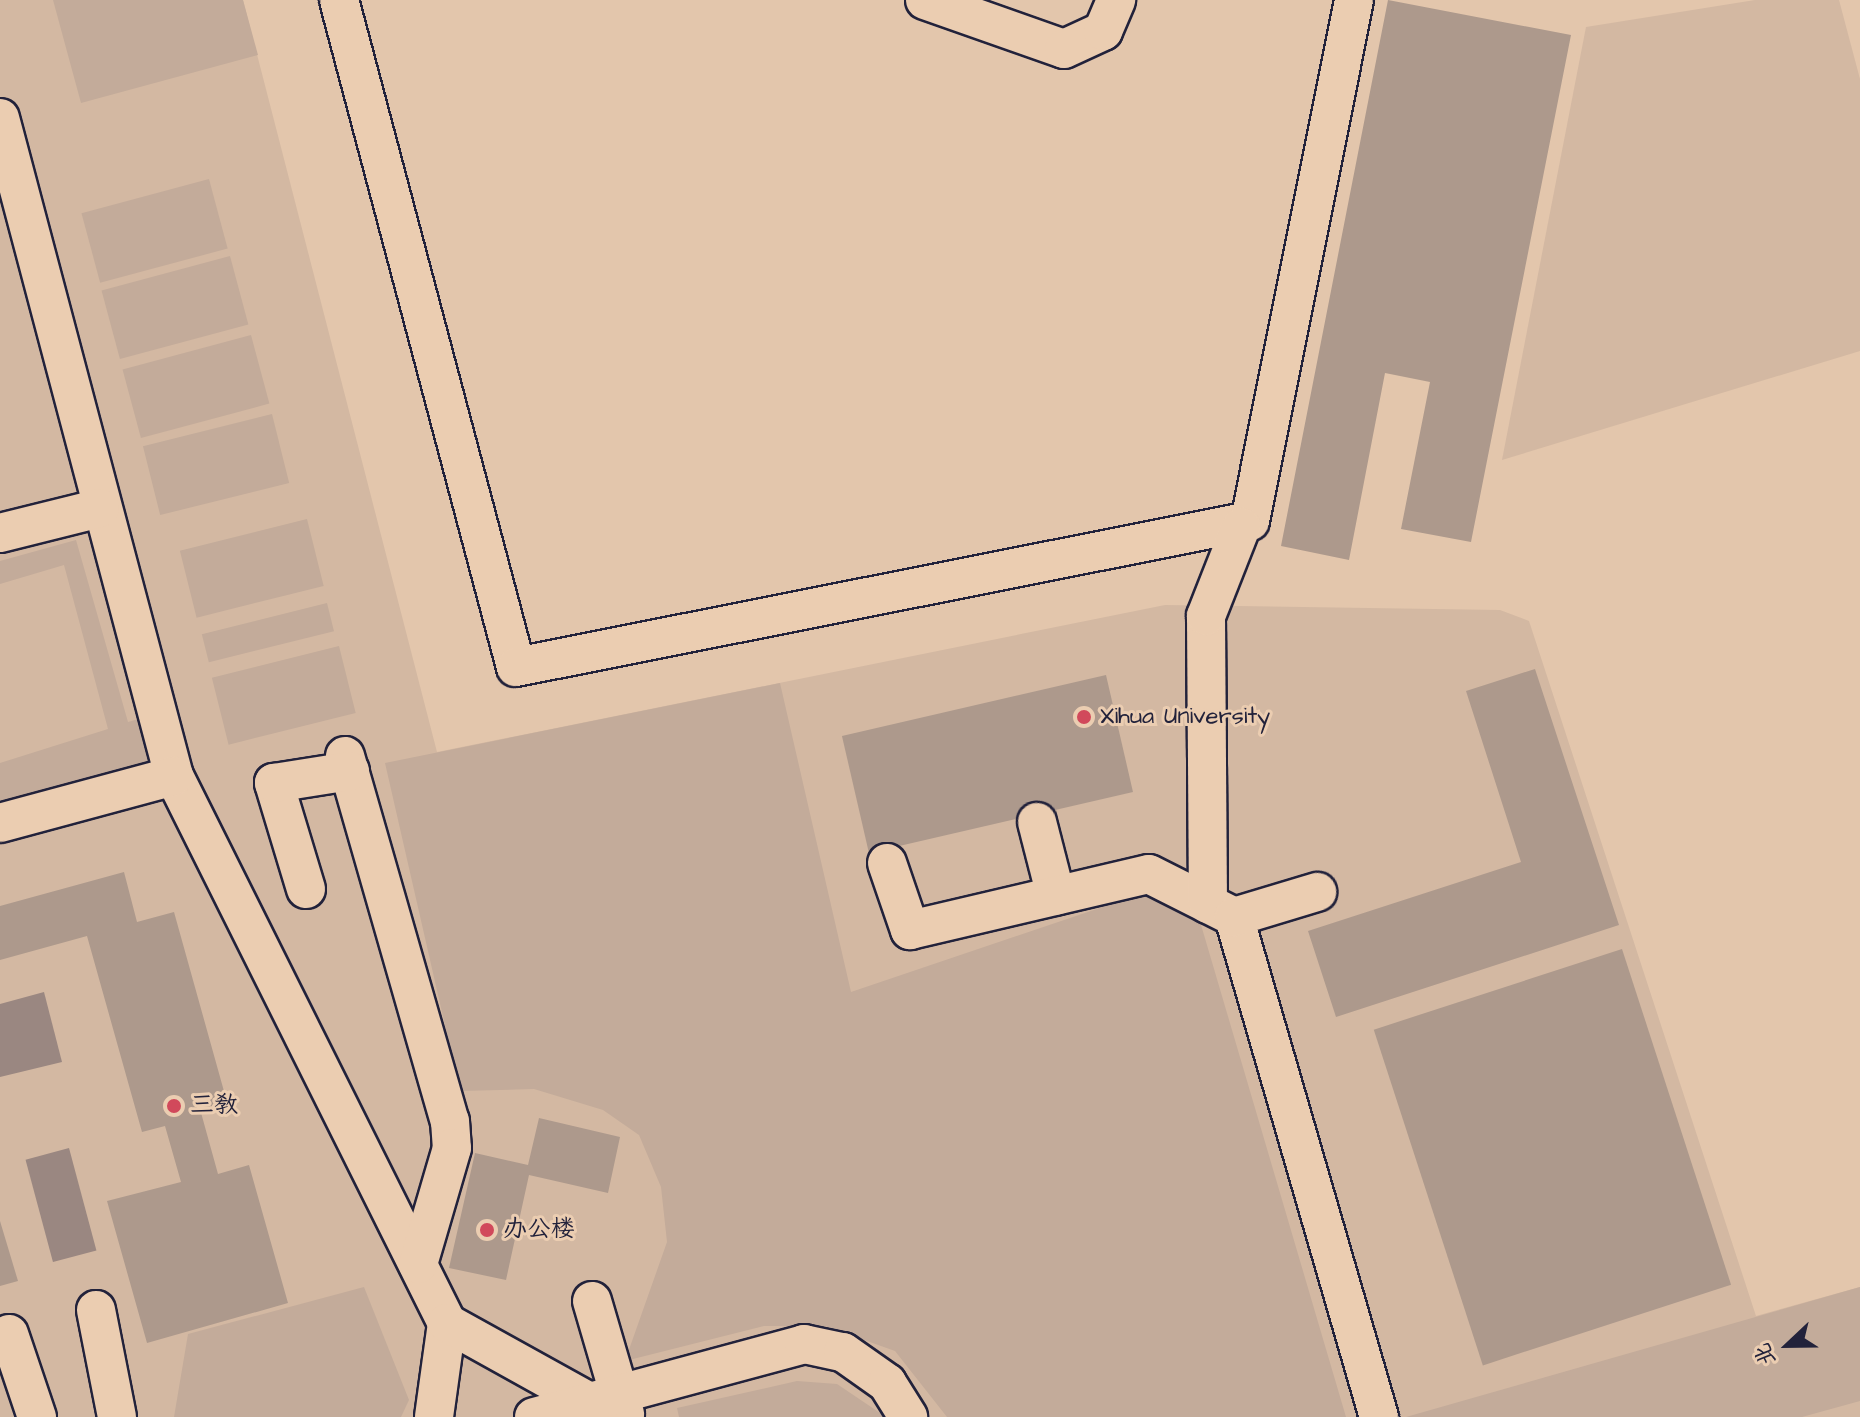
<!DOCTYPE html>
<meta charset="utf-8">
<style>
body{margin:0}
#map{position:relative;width:1860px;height:1417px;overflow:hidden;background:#e3c6ac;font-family:"Architects Daughter","LXGW WenKai TC",sans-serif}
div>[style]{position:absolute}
.built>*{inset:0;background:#d3b8a2}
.green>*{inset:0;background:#c3ab9a;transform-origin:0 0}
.water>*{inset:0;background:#9a8781;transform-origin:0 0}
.building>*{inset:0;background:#ad998c;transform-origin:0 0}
.roads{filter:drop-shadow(2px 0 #22223b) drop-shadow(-2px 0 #22223b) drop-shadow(0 2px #22223b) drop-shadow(0 -2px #22223b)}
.minor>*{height:38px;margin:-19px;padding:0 19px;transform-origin:19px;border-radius:19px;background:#ebcdb1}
.dots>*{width:22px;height:22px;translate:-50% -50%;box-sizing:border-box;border:4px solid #ebcdb1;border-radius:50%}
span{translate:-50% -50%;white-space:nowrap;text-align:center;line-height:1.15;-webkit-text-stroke:6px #ebcdb1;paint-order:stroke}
.poi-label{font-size:24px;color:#22223b}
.left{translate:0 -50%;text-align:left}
.north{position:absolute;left:1748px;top:1305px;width:80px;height:80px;-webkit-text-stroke:6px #ebcdb1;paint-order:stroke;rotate:248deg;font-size:22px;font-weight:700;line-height:32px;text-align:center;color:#22223b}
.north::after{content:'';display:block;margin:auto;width:28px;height:36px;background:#22223b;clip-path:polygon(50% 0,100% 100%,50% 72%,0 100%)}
</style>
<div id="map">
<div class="built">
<div style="clip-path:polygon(0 0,243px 0,437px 752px,1165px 605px,1500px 610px,1529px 621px,1756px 1316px,1860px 1287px,1860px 1417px,0 1417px)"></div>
<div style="clip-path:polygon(1755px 0,1839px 0,1860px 79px,1860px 351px,1502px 460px,1586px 27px)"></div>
</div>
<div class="green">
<div style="clip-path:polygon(53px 0,243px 0,258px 55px,81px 103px)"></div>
<div style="left:209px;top:179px;width:72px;height:132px;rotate:75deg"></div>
<div style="left:230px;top:256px;width:71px;height:133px;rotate:75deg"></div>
<div style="left:251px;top:335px;width:71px;height:133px;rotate:75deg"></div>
<div style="left:272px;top:414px;width:71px;height:133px;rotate:76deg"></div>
<div style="left:307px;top:519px;width:69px;height:131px;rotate:76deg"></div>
<div style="clip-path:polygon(76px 540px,128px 722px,142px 718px,153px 782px,0 817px,0 763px,108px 729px,64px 565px,0 584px,0 561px)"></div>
<div style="left:327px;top:603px;width:29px;height:129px;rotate:76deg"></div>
<div style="left:339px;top:646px;width:69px;height:131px;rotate:76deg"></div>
<div style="clip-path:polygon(780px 683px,851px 992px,1150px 891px,1199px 918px,1346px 1417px,947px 1417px,895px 1351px,825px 1326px,764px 1326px,625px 1361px,667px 1242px,661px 1187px,639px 1135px,603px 1110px,534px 1089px,460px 1091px,385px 763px)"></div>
<div style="clip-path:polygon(364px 1287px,409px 1400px,401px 1417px,174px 1417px,188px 1334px)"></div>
<div style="clip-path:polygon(1860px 1287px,1860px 1401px,1802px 1417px,1406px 1417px)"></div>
<div style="clip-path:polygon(797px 1381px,837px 1384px,886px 1417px,679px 1417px,677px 1408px)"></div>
</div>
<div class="water">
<div style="clip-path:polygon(44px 992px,62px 1062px,0 1077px,0 1004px)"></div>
<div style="left:69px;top:1148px;width:106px;height:45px;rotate:75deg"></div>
</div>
<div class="building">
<div style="clip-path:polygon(1388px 0,1571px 35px,1471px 542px,1401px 529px,1430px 382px,1385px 373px,1349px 560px,1281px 546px)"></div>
<div style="clip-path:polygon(1535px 669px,1619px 925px,1336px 1017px,1308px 931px,1521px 862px,1466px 691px)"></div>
<div style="left:1106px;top:675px;width:120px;height:271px;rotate:77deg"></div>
<div style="clip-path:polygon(124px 872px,137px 922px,174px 912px,227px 1102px,200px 1109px,218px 1174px,249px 1165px,288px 1303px,147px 1343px,107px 1201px,181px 1182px,165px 1126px,142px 1132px,87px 936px,0 960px,0 906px)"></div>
<div style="left:1622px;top:949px;width:353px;height:261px;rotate:72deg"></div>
<div style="clip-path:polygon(539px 1118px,620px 1137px,608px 1193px,529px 1175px,506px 1280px,449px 1268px,475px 1153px,528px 1165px)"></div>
<div style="clip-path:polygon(0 1221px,18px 1281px,0 1286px)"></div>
</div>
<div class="roads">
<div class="minor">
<div style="left:339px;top:0;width:690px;rotate:75.14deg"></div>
<div style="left:516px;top:667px;width:748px;rotate:-11.25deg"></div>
<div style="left:1250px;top:521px;width:531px;rotate:-78.71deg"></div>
<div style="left:925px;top:0;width:147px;rotate:19.4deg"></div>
<div style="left:1064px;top:49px;width:43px;rotate:-24.8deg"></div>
<div style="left:1103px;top:31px;width:34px;rotate:-67deg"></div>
<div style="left:0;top:118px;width:681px;rotate:75.19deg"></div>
<div style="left:174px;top:776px;width:611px;rotate:63.48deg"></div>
<div style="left:447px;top:1323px;width:95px;rotate:97.9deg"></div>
<div style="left:0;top:533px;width:103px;rotate:-14deg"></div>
<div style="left:345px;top:756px;width:380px;rotate:74deg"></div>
<div style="left:450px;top:1121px;width:27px;rotate:86deg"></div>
<div style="left:452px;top:1148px;width:121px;rotate:106.3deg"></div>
<div style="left:1037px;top:822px;width:76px;rotate:75.6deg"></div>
<div style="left:0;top:823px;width:180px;rotate:-15.1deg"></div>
<div style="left:887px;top:863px;width:71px;rotate:71.1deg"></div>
<div style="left:910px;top:930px;width:245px;rotate:-13.2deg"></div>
<div style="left:1149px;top:874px;width:95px;rotate:26.8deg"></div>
<div style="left:1234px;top:917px;width:521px;rotate:73.83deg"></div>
<div style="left:306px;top:889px;width:111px;rotate:-106.8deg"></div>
<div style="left:274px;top:783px;width:77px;rotate:-9deg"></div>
<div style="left:1208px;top:904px;width:288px;rotate:-90.4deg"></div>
<div style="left:1206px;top:616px;width:96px;rotate:-68.5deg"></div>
<div style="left:1234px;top:917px;width:87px;rotate:-16.8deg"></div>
<div style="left:592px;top:1301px;width:118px;rotate:73.7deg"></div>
<div style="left:96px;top:1310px;width:109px;rotate:78.9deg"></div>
<div style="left:447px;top:1323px;width:161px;rotate:29deg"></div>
<div style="left:9px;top:1334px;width:88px;rotate:71.4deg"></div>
<div style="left:534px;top:1417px;width:280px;rotate:-15.1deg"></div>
<div style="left:804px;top:1344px;width:40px;rotate:12deg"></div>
<div style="left:843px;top:1352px;width:54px;rotate:35.2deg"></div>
<div style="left:887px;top:1383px;width:40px;rotate:58deg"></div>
</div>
</div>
<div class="dots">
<div style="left:1084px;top:717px;background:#d1495b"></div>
<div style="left:174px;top:1106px;background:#d1495b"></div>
<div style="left:487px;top:1230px;background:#d1495b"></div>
</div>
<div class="poi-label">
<span class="left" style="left:1100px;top:717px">Xihua University</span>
<span class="left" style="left:190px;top:1106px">三教</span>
<span class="left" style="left:503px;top:1230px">办公楼</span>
</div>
<div class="north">北</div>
</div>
